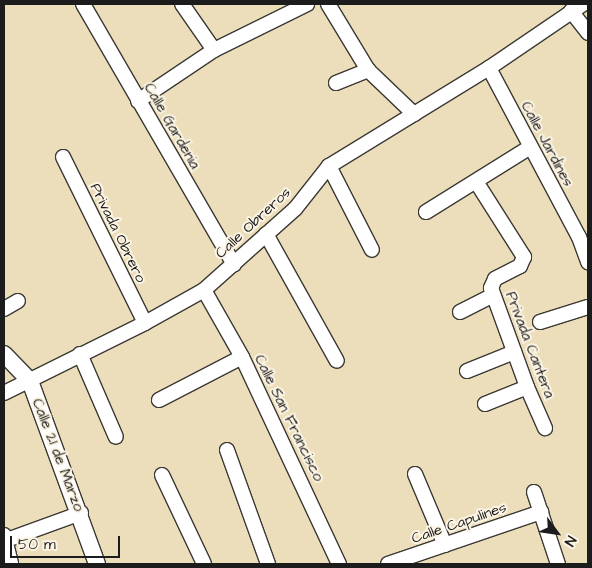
<!DOCTYPE html>
<style>
body{margin:0}
#map{position:relative;width:592px;height:568px;overflow:hidden;background:#eddebb;font-family:"Architects Daughter",sans-serif}
div>[style]{position:absolute}
.roads{filter:drop-shadow(1px 0 #3b3934) drop-shadow(-1px 0 #3b3934) drop-shadow(0 1px #3b3934) drop-shadow(0 -1px #3b3934)}
.minor>*{height:14px;margin:-7px;padding:0 7px;transform-origin:7px;border-radius:7px;background:#fff}
.tertiary>*{height:16px;margin:-8px;padding:0 8px;transform-origin:8px;border-radius:8px;background:#fff}
span{translate:-50% -50%;white-space:nowrap;text-align:center;line-height:1.15;-webkit-text-stroke:4px #fcf5e5;paint-order:stroke}
.street-label{font-size:15px;color:#1c1c1c}
.frame{position:absolute;inset:0;border:5px solid #1c1c1c;pointer-events:none}
.north{position:absolute;left:532px;top:508px;width:50px;height:50px;-webkit-text-stroke:4px #fcf5e5;paint-order:stroke;rotate:121deg;font-size:14px;font-weight:700;line-height:20px;text-align:center;color:#1c1c1c}
.north::after{content:'';display:block;margin:auto;width:18px;height:22px;background:#1c1c1c;clip-path:polygon(50% 0,100% 100%,50% 72%,0 100%)}
.scale{position:absolute;left:10px;top:536px;width:110px;height:22px;box-sizing:border-box;border:2px solid #1c1c1c;border-top:0;padding-left:6px;font-size:15px;line-height:18px;white-space:nowrap;color:#1c1c1c;-webkit-text-stroke:4px #fcf5e5;paint-order:stroke}
</style>
<div id="map">
<div class="roads">
<div class="minor">
<div style="left:83px;top:4px;width:301px;rotate:59.9deg"></div>
<div style="left:182px;top:4px;width:56px;rotate:55.2deg"></div>
<div style="left:328px;top:4px;width:77px;rotate:58.8deg"></div>
<div style="left:368px;top:70px;width:64px;rotate:43.7deg"></div>
<div style="left:571px;top:11px;width:28px;rotate:52deg"></div>
<div style="left:489px;top:68px;width:191px;rotate:62deg"></div>
<div style="left:579px;top:237px;width:27px;rotate:70deg"></div>
<div style="left:336px;top:83px;width:35px;rotate:-22deg"></div>
<div style="left:138px;top:101px;width:92px;rotate:-33.9deg"></div>
<div style="left:214px;top:50px;width:104px;rotate:-26.3deg"></div>
<div style="left:63px;top:157px;width:185px;rotate:63.7deg"></div>
<div style="left:329px;top:166px;width:94px;rotate:62.9deg"></div>
<div style="left:477px;top:183px;width:88px;rotate:57.6deg"></div>
<div style="left:524px;top:257px;width:10px;rotate:114deg"></div>
<div style="left:520px;top:266px;width:28px;rotate:153deg"></div>
<div style="left:495px;top:279px;width:10px;rotate:114deg"></div>
<div style="left:491px;top:288px;width:105px;rotate:70deg"></div>
<div style="left:527px;top:387px;width:45px;rotate:66.3deg"></div>
<div style="left:426px;top:212px;width:121px;rotate:-31.9deg"></div>
<div style="left:266px;top:234px;width:145px;rotate:60.8deg"></div>
<div style="left:204px;top:290px;width:77px;rotate:60.4deg"></div>
<div style="left:242px;top:357px;width:229px;rotate:64.9deg"></div>
<div style="left:4px;top:309px;width:16px;rotate:-30deg"></div>
<div style="left:460px;top:312px;width:37px;rotate:-27deg"></div>
<div style="left:540px;top:322px;width:50px;rotate:-17.4deg"></div>
<div style="left:80px;top:354px;width:90px;rotate:66.6deg"></div>
<div style="left:467px;top:371px;width:51px;rotate:-22deg"></div>
<div style="left:4px;top:393px;width:157px;rotate:-26.4deg"></div>
<div style="left:145px;top:323px;width:68px;rotate:-29.2deg"></div>
<div style="left:204px;top:290px;width:122px;rotate:-41.7deg"></div>
<div style="left:295px;top:209px;width:55px;rotate:-51.7deg"></div>
<div style="left:329px;top:166px;width:188px;rotate:-31.5deg"></div>
<div style="left:489px;top:68px;width:114px;rotate:-34.2deg"></div>
<div style="left:159px;top:400px;width:93px;rotate:-27.4deg"></div>
<div style="left:485px;top:404px;width:45px;rotate:-22deg"></div>
<div style="left:227px;top:450px;width:121px;rotate:70.2deg"></div>
<div style="left:415px;top:474px;width:77px;rotate:67.1deg"></div>
<div style="left:162px;top:475px;width:98px;rotate:64.7deg"></div>
<div style="left:534px;top:492px;width:76px;rotate:71.6deg"></div>
<div style="left:4px;top:535px;width:30px;rotate:76deg"></div>
<div style="left:4px;top:541px;width:82px;rotate:-20deg"></div>
<div style="left:388px;top:564px;width:162px;rotate:-18.8deg"></div>
</div>
<div class="tertiary">
<div style="left:4px;top:354px;width:37px;rotate:46deg"></div>
<div style="left:30px;top:381px;width:195px;rotate:69.9deg"></div>
</div>
</div>
<div class="street-label">
<span style="left:172px;top:126px;rotate:60deg">Calle Gardenia</span>
<span style="left:547px;top:144px;rotate:62deg">Calle Jardines</span>
<span style="left:253px;top:223px;rotate:-43deg">Calle Obreros</span>
<span style="left:118px;top:233px;rotate:64deg">Privada Obrero</span>
<span style="left:530px;top:345px;rotate:69deg">Privada Cantera</span>
<span style="left:289px;top:418px;rotate:64deg">Calle San Francisco</span>
<span style="left:58px;top:455px;rotate:69deg">Calle 21 de Marzo</span>
<span style="left:459px;top:523px;rotate:-19deg">Calle Capulines</span>
</div>
<div class="frame"></div>
<div class="north">N</div>
<div class="scale">50 m</div>
</div>
